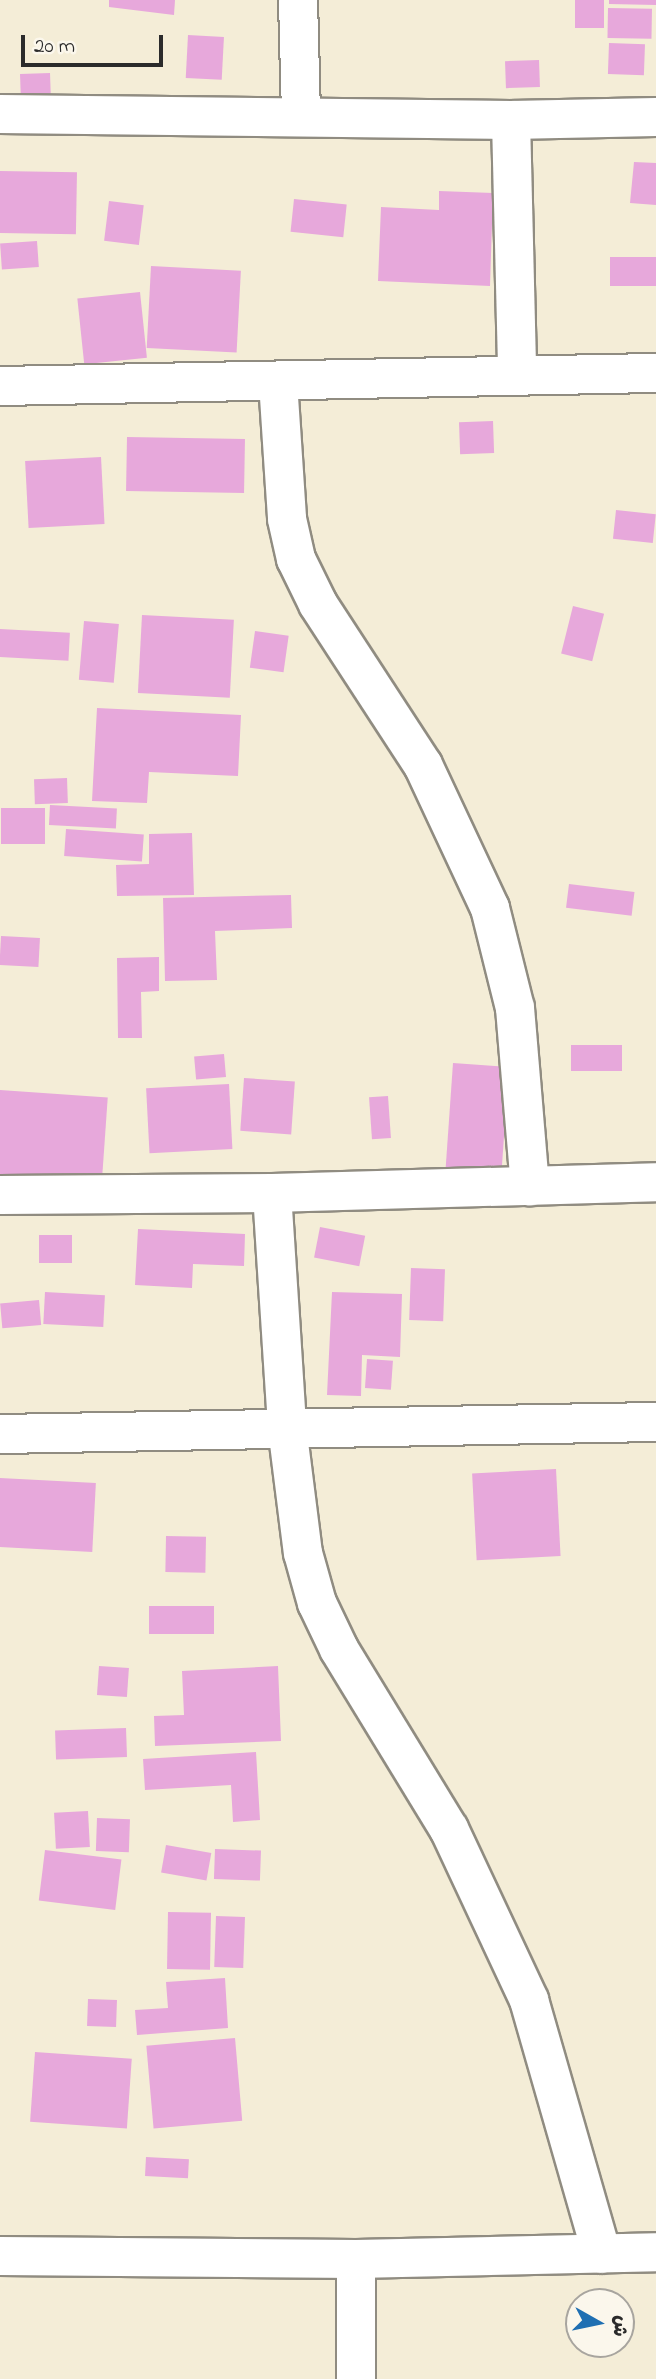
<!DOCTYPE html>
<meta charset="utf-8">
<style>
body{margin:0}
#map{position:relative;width:656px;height:2379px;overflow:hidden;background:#f4edd7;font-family:"Indie Flower","Playpen Sans Arabic",sans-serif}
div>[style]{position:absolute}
.building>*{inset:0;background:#e7a8db;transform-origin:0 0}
.roads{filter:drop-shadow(2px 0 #908c81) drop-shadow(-2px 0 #908c81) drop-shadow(0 2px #908c81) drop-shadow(0 -2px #908c81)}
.minor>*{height:38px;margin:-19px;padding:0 19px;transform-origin:19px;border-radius:19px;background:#fff}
span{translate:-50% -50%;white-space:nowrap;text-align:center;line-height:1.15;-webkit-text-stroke:5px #fbf7ec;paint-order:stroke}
.north{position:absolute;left:565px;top:2288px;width:70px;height:70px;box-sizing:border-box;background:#fbf7ec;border:2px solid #a8a59f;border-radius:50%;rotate:99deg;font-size:19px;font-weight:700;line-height:28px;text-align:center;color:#2b2b2b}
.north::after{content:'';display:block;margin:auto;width:24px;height:32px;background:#1f6fb2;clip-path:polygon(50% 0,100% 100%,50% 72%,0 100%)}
.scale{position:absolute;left:21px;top:35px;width:142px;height:32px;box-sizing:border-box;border:4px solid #2b2b2b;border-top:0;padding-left:9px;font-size:21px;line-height:24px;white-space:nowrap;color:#2b2b2b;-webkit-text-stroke:5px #fbf7ec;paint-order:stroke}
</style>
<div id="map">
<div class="building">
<div style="clip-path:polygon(109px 0,175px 0,174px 15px,109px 7px)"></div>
<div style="left:575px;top:0;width:29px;height:28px"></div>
<div style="clip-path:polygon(609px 0,656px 0,656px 5px,609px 4px)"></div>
<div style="left:608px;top:8px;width:44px;height:30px;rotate:1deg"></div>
<div style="left:188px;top:35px;width:36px;height:43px;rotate:3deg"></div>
<div style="left:609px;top:43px;width:36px;height:31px;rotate:2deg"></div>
<div style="left:539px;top:60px;width:27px;height:34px;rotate:88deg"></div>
<div style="left:50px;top:73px;width:36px;height:30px;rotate:88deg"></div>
<div style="clip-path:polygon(634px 162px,656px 163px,656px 205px,630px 203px)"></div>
<div style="left:0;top:171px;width:77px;height:62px;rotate:1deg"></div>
<div style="clip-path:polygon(439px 191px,493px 193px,490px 286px,378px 281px,381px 207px,439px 210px)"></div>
<div style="left:294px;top:199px;width:53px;height:33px;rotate:6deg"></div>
<div style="left:109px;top:201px;width:35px;height:40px;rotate:7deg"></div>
<div style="left:37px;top:241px;width:26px;height:37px;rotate:86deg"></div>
<div style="left:656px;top:257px;width:29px;height:46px;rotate:90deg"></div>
<div style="left:151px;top:266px;width:90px;height:82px;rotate:3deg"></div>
<div style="left:140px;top:292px;width:66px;height:63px;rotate:84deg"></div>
<div style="left:493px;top:421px;width:32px;height:34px;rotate:88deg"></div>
<div style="left:127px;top:437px;width:118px;height:54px;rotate:1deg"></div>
<div style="left:101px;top:457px;width:67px;height:76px;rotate:87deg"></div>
<div style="left:616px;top:510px;width:40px;height:29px;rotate:6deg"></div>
<div style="left:573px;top:606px;width:32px;height:49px;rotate:14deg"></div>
<div style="left:142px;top:615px;width:92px;height:78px;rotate:3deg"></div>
<div style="left:84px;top:621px;width:35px;height:59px;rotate:5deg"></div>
<div style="left:0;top:629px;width:70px;height:28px;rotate:3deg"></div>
<div style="left:255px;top:631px;width:34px;height:37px;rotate:8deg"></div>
<div style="clip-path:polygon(97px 708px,241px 715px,238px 776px,149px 772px,147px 803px,92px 801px)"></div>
<div style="left:67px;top:778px;width:25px;height:33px;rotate:88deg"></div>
<div style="left:50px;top:805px;width:67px;height:20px;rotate:3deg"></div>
<div style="left:45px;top:808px;width:36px;height:44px;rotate:90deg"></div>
<div style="left:66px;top:829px;width:78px;height:27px;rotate:4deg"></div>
<div style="clip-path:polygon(192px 833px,194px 895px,117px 896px,116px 865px,149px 864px,149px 834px)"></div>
<div style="left:569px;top:884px;width:66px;height:24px;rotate:7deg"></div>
<div style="clip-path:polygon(291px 895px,292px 928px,215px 931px,217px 980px,165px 981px,163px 898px)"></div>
<div style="left:1px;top:936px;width:39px;height:29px;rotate:3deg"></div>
<div style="clip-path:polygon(159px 957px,159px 991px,141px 992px,142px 1038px,118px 1038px,117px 958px)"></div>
<div style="left:622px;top:1045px;width:26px;height:51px;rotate:90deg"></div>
<div style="left:224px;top:1054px;width:23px;height:30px;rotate:85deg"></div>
<div style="left:453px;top:1063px;width:56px;height:108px;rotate:4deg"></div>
<div style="left:244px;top:1078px;width:51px;height:53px;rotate:4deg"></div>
<div style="left:229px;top:1084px;width:65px;height:83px;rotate:87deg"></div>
<div style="left:0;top:1090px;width:108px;height:85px;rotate:4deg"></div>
<div style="left:388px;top:1096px;width:42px;height:19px;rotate:86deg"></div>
<div style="left:320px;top:1227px;width:46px;height:31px;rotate:11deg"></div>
<div style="clip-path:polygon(138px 1229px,245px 1234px,244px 1266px,193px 1264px,192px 1288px,135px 1285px)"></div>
<div style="left:39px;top:1235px;width:33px;height:28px"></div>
<div style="left:411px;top:1268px;width:34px;height:52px;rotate:2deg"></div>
<div style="left:45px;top:1292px;width:60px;height:32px;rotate:3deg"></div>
<div style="clip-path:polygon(332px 1292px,402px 1294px,400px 1357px,362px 1355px,361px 1396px,327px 1395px)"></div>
<div style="left:39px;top:1300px;width:25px;height:39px;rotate:85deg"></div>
<div style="left:367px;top:1359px;width:26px;height:29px;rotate:4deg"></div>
<div style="left:556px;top:1469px;width:87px;height:84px;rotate:87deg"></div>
<div style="left:0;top:1478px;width:96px;height:69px;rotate:3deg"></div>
<div style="left:166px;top:1536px;width:40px;height:36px;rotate:1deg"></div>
<div style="left:214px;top:1606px;width:28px;height:65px;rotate:90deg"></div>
<div style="left:99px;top:1666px;width:30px;height:29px;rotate:4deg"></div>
<div style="clip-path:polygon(278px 1666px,281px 1741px,155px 1746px,154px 1716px,184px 1715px,182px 1671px)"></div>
<div style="left:126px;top:1728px;width:29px;height:71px;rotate:88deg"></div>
<div style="clip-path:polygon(256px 1752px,260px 1820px,233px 1822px,231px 1785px,145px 1790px,143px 1759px)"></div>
<div style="left:88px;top:1811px;width:36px;height:34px;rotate:87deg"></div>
<div style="left:97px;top:1818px;width:33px;height:33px;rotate:2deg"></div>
<div style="left:166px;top:1845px;width:46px;height:28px;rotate:10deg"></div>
<div style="left:215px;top:1849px;width:46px;height:30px;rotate:2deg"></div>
<div style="left:45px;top:1850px;width:77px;height:51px;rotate:7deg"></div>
<div style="left:168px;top:1912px;width:43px;height:57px;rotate:1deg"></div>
<div style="left:216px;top:1916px;width:29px;height:51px;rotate:2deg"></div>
<div style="clip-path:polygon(225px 1978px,228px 2028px,137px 2035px,135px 2010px,168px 2008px,166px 1982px)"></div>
<div style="left:88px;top:1999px;width:29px;height:27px;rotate:2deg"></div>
<div style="left:235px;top:2038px;width:83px;height:89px;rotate:85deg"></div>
<div style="left:35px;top:2052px;width:97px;height:70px;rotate:4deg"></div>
<div style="left:146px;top:2157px;width:43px;height:19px;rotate:3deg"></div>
</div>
<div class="roads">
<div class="minor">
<div style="left:298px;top:0;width:117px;rotate:88.5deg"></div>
<div style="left:0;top:114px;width:511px;rotate:0.67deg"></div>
<div style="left:511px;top:120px;width:145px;rotate:-1.2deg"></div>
<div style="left:511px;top:120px;width:254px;rotate:88.6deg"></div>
<div style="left:278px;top:382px;width:137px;rotate:86.2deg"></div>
<div style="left:287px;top:519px;width:41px;rotate:77.3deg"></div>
<div style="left:296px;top:559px;width:50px;rotate:63.9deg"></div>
<div style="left:318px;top:604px;width:192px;rotate:56.9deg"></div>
<div style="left:423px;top:765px;width:158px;rotate:64.9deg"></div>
<div style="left:490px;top:908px;width:103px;rotate:76deg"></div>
<div style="left:515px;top:1008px;width:179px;rotate:85.2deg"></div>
<div style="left:0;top:386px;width:656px;rotate:-1.14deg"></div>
<div style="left:272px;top:1193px;width:234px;rotate:86.3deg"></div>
<div style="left:287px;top:1427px;width:127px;rotate:82.8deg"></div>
<div style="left:303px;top:1553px;width:52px;rotate:74.4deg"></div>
<div style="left:317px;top:1603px;width:51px;rotate:64.4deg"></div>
<div style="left:339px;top:1649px;width:211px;rotate:58.6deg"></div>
<div style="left:449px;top:1829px;width:189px;rotate:64.9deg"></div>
<div style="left:529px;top:2000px;width:264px;rotate:74deg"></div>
<div style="left:0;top:1195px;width:272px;rotate:-0.4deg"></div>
<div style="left:272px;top:1193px;width:384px;rotate:-1.6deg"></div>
<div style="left:0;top:1434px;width:656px;rotate:-1.05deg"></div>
<div style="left:0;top:2256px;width:356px;rotate:0.5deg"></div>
<div style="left:356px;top:2259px;width:300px;rotate:-1.3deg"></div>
<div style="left:356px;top:2259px;width:120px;rotate:90deg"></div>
</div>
</div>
<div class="north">ش</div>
<div class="scale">20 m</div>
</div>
